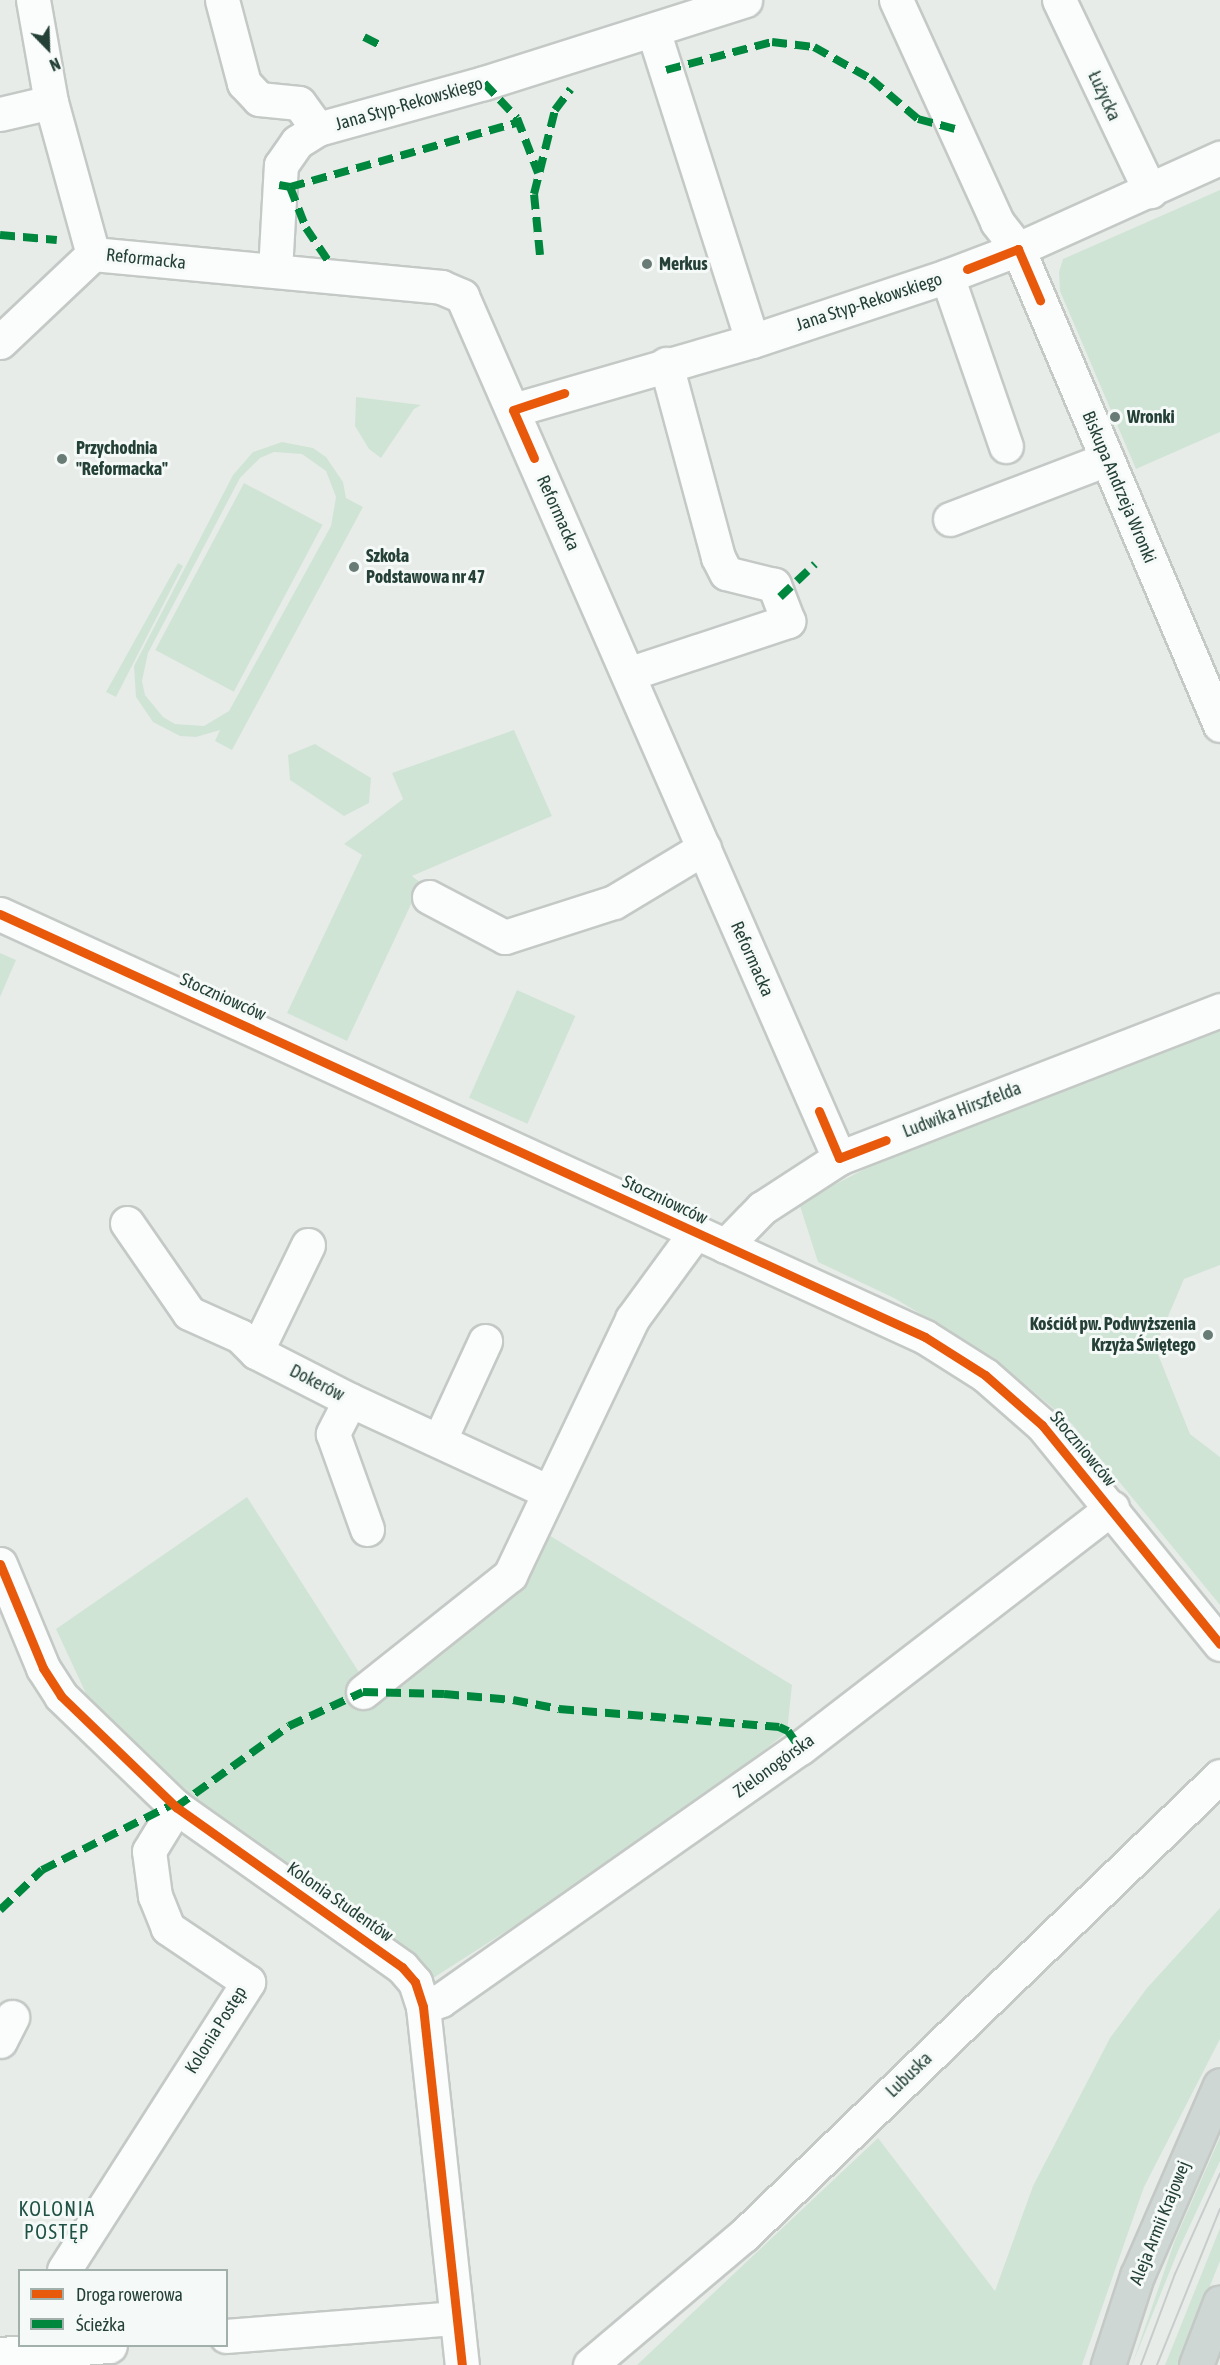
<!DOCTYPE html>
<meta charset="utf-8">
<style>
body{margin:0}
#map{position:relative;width:1220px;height:2365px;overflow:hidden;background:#e7ece9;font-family:"Asap Condensed",sans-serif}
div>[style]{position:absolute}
.green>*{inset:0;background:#d0e4d6;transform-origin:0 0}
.roads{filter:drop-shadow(2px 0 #c4c9c6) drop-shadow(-2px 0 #c4c9c6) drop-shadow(0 2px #c4c9c6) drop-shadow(0 -2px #c4c9c6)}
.minor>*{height:33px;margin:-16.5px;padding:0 16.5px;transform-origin:16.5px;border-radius:16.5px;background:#fbfcfc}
.major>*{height:33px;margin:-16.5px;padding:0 16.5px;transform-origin:16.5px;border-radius:16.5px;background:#ced7d4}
.tram>*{height:1.5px;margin:-0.75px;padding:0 0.75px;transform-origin:0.75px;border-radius:0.75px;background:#c8ccca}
.quiet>*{height:8px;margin-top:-4px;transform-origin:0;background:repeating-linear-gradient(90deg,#00873e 0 15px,transparent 0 23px)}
.cycleway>*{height:9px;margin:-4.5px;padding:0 4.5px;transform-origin:4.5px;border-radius:4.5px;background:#e8590c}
.dots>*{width:16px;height:16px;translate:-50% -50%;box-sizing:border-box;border:3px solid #f5faf8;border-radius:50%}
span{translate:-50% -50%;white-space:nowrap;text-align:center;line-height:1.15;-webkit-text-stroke:6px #f5faf8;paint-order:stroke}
.street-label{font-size:18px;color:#244037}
.poi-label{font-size:18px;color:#244037;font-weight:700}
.left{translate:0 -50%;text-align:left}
.right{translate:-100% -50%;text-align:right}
.neighbourhood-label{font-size:20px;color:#1f5244;letter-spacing:1.5px}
.legend{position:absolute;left:18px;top:2269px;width:210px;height:78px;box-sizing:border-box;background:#f5faf8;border:2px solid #a1b0ab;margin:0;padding:8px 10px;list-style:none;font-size:18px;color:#244037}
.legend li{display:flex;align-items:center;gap:12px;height:30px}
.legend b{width:30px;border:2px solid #a1b0ab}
.north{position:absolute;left:18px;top:18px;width:60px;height:60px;-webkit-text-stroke:4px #f5faf8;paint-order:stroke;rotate:157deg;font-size:16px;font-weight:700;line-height:24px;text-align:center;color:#244037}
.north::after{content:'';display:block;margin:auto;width:21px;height:27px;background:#244037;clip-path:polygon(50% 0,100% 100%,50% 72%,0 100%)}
</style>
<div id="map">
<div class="green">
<div style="clip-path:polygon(1220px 190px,1220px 432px,1136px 469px,1060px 291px,1059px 272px,1063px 259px)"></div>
<div style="clip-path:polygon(356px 397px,421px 405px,414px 409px,381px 458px,369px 449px,355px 426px)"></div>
<div style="clip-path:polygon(evenodd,282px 442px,313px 448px,326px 457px,343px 482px,346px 498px,363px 507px,232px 750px,215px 741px,220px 730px,196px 737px,180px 736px,153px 722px,136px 697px,134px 666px,233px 475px,253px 452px,282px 442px,274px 452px,302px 454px,326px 471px,336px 497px,331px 526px,229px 711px,204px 726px,175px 724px,163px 717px,145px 695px,142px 681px,148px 653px,240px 478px,260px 458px,274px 452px)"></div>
<div style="left:244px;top:483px;width:89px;height:189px;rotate:28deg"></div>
<div style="clip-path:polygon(178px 563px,183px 566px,116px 697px,106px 692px)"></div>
<div style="clip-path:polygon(514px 730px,552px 816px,412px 876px,421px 883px,347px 1041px,287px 1013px,362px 855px,344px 844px,403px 799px,392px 773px)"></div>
<div style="clip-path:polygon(315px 744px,371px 778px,369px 803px,344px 816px,290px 780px,288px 755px)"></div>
<div style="clip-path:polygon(0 953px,16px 960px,0 997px)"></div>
<div style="left:517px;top:990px;width:64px;height:118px;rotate:24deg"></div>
<div style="clip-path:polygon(1220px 1027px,1220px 1265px,1184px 1279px,1155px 1347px,1190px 1434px,1220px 1457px,1220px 1605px,1072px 1424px,992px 1357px,894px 1298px,818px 1262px,799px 1203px,892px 1155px)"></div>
<div style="clip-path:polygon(247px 1497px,364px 1680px,544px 1532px,792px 1685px,787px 1732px,656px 1835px,427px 1982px,372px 1923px,149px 1778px,102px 1728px,56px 1629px)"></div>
<div style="clip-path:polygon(1220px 1908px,1220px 2039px,1144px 2187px,1082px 2365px,637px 2365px,878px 2138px,995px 2291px,1033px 2186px,1110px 2038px,1147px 1988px)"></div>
<div style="clip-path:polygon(1220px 2137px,1220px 2161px,1178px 2251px,1132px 2365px,1175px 2240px)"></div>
<div style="clip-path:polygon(1220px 2228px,1220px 2261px,1178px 2365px,1165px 2365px)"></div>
</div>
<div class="roads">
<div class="minor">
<div style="left:33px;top:0;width:104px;rotate:80deg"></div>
<div style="left:51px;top:102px;width:158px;rotate:74.6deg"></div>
<div style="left:222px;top:0;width:86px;rotate:75.2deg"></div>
<div style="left:244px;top:83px;width:22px;rotate:47deg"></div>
<div style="left:259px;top:99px;width:40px;rotate:5.7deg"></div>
<div style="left:299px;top:103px;width:32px;rotate:54deg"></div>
<div style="left:896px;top:0;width:244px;rotate:65.5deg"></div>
<div style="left:997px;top:222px;width:34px;rotate:52deg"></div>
<div style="left:1018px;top:249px;width:517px;rotate:67.01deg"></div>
<div style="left:1059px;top:0;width:212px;rotate:64.5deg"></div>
<div style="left:653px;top:30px;width:326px;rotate:72.3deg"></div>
<div style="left:0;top:114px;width:52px;rotate:-13.2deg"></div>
<div style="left:275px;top:271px;width:106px;rotate:-86.8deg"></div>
<div style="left:281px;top:165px;width:28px;rotate:-55deg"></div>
<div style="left:297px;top:142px;width:25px;rotate:-32deg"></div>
<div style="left:318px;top:129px;width:172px;rotate:-15.5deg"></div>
<div style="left:484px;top:83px;width:274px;rotate:-17.6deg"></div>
<div style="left:947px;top:276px;width:180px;rotate:70.9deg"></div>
<div style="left:0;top:342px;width:128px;rotate:-43.4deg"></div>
<div style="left:93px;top:254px;width:350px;rotate:5.4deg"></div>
<div style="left:441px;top:287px;width:23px;rotate:23deg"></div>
<div style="left:462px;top:296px;width:941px;rotate:66.38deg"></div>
<div style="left:513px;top:410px;width:249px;rotate:-16.1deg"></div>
<div style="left:752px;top:341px;width:206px;rotate:-18.4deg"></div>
<div style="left:947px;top:276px;width:76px;rotate:-20.8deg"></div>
<div style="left:1018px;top:249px;width:222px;rotate:-24.3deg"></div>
<div style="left:950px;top:519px;width:168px;rotate:-20.9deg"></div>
<div style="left:628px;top:674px;width:169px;rotate:-18.3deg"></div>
<div style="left:788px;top:621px;width:39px;rotate:-111deg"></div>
<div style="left:774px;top:585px;width:49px;rotate:-166deg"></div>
<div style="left:726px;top:573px;width:18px;rotate:-117deg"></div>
<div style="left:718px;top:557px;width:200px;rotate:-105.1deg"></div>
<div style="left:429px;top:897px;width:86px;rotate:27.8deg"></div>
<div style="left:505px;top:937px;width:114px;rotate:-17.8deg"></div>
<div style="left:614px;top:902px;width:105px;rotate:-31deg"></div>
<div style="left:0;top:914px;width:1017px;rotate:24.57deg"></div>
<div style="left:925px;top:1337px;width:71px;rotate:32.3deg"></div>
<div style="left:985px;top:1375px;width:76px;rotate:41.3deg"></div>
<div style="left:1042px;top:1425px;width:282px;rotate:50.9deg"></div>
<div style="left:127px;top:1223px;width:109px;rotate:55.4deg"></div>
<div style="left:189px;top:1313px;width:56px;rotate:24.3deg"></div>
<div style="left:240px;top:1336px;width:23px;rotate:45deg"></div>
<div style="left:256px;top:1352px;width:106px;rotate:27.1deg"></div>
<div style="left:350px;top:1400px;width:219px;rotate:24.8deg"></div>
<div style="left:725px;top:1246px;width:53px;rotate:-45.8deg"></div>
<div style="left:762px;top:1208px;width:92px;rotate:-33deg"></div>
<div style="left:839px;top:1158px;width:409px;rotate:-21.2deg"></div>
<div style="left:256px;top:1352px;width:119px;rotate:-64.1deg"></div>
<div style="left:350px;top:1400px;width:38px;rotate:117deg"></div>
<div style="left:333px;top:1434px;width:101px;rotate:70.3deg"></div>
<div style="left:440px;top:1439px;width:108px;rotate:-65.3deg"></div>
<div style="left:0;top:1564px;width:113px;rotate:67.5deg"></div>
<div style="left:43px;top:1668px;width:33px;rotate:57deg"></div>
<div style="left:61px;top:1696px;width:160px;rotate:44deg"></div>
<div style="left:176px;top:1807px;width:277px;rotate:35.3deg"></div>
<div style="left:402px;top:1967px;width:20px;rotate:49deg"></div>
<div style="left:415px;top:1982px;width:26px;rotate:72deg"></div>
<div style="left:423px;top:2007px;width:360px;rotate:83.8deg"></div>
<div style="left:363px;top:1692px;width:188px;rotate:-38.5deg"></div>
<div style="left:510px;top:1575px;width:284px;rotate:-64.5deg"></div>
<div style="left:632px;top:1319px;width:107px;rotate:-53.8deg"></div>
<div style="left:423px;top:2007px;width:19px;rotate:-21deg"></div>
<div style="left:441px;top:2000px;width:439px;rotate:-35.1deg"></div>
<div style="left:800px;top:1748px;width:394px;rotate:-37.6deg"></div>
<div style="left:0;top:2041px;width:27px;rotate:-63deg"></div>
<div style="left:64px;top:2270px;width:342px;rotate:-57.4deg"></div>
<div style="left:248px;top:1982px;width:97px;rotate:-146deg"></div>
<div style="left:168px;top:1928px;width:35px;rotate:-112deg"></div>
<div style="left:155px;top:1896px;width:45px;rotate:-97.6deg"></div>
<div style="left:149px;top:1851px;width:52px;rotate:-58.5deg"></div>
<div style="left:226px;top:2336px;width:231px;rotate:-4.5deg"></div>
<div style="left:0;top:2354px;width:110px;rotate:-4.2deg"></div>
<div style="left:590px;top:2365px;width:202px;rotate:-40.2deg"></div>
<div style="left:744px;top:2235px;width:661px;rotate:-43.96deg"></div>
</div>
<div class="major">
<div style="left:1108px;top:2365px;width:94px;rotate:-72deg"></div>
<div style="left:1137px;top:2276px;width:208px;rotate:-66.5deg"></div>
<div style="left:1196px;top:2365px;width:67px;rotate:-69.1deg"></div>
</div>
</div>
<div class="tram">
<div style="left:1141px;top:2365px;width:97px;rotate:-69.5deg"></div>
<div style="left:1175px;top:2274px;width:110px;rotate:-65.8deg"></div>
<div style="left:1157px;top:2365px;width:168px;rotate:-68deg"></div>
</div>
<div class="quiet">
<div style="left:364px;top:37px;width:16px;rotate:27deg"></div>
<div style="left:666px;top:70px;width:110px;rotate:-14.8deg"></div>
<div style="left:772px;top:42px;width:42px;rotate:6.8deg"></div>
<div style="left:814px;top:47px;width:65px;rotate:29.3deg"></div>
<div style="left:871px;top:79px;width:62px;rotate:40.4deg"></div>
<div style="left:918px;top:119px;width:38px;rotate:15deg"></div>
<div style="left:484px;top:83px;width:48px;rotate:46.7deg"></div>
<div style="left:517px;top:118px;width:59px;rotate:69.1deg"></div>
<div style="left:279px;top:185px;width:11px;rotate:10deg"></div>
<div style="left:290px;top:187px;width:44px;rotate:68.7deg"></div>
<div style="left:306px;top:228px;width:41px;rotate:55.9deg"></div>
<div style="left:290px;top:187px;width:238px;rotate:-15.8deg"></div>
<div style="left:0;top:235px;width:57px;rotate:5deg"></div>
<div style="left:540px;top:255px;width:61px;rotate:-95.6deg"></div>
<div style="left:534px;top:194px;width:87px;rotate:-76deg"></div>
<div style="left:555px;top:110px;width:26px;rotate:-53deg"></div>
<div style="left:780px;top:597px;width:48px;rotate:-43.3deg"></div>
<div style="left:176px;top:1807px;width:139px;rotate:-35.6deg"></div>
<div style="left:289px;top:1726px;width:81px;rotate:-24.7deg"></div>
<div style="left:363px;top:1692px;width:81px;rotate:1.4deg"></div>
<div style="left:444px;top:1694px;width:69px;rotate:5deg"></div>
<div style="left:513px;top:1700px;width:47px;rotate:11.1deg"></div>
<div style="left:559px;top:1709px;width:221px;rotate:4.7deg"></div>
<div style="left:779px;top:1727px;width:10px;rotate:24deg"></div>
<div style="left:788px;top:1731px;width:21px;rotate:55deg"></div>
<div style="left:0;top:1910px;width:58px;rotate:-43.6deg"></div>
<div style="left:42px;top:1870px;width:147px;rotate:-26.7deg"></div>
</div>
<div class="cycleway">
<div style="left:967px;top:269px;width:55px;rotate:-21.4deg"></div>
<div style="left:1018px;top:249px;width:56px;rotate:66.7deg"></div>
<div style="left:534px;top:458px;width:52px;rotate:-113.6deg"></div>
<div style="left:513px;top:410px;width:54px;rotate:-18.4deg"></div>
<div style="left:0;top:914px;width:1017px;rotate:24.57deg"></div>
<div style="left:925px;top:1337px;width:71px;rotate:32.3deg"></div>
<div style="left:985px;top:1375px;width:76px;rotate:41.3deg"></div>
<div style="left:1042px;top:1425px;width:282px;rotate:50.9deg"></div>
<div style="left:819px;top:1111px;width:51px;rotate:66.9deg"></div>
<div style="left:839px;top:1158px;width:50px;rotate:-21deg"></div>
<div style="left:0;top:1564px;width:113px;rotate:67.5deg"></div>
<div style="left:43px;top:1668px;width:33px;rotate:57deg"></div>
<div style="left:61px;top:1696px;width:160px;rotate:44deg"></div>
<div style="left:176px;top:1807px;width:277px;rotate:35.3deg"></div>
<div style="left:402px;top:1967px;width:20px;rotate:49deg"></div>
<div style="left:415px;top:1982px;width:26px;rotate:72deg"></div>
<div style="left:423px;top:2007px;width:360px;rotate:83.8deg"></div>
</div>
<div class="dots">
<div style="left:647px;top:264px;background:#687c75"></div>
<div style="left:1115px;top:417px;background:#687c75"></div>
<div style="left:62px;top:459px;background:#687c75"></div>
<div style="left:354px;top:567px;background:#687c75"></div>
<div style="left:1208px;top:1335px;background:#687c75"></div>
</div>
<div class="street-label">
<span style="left:1104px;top:96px;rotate:65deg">Łużycka</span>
<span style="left:409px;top:104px;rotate:-16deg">Jana Styp-Rekowskiego</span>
<span style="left:146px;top:259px;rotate:6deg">Reformacka</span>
<span style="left:869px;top:302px;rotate:-18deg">Jana Styp-Rekowskiego</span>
<span style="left:1119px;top:487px;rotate:67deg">Biskupa Andrzeja Wronki</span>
<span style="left:558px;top:513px;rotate:66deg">Reformacka</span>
<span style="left:752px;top:959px;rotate:66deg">Reformacka</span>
<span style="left:223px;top:997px;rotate:24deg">Stoczniowców</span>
<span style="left:962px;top:1110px;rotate:-21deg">Ludwika Hirszfelda</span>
<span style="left:665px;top:1200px;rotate:25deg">Stoczniowców</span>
<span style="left:317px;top:1383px;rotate:27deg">Dokerów</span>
<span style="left:1083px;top:1449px;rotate:50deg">Stoczniowców</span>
<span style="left:774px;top:1766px;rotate:-36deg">Zielonogórska</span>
<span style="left:340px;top:1902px;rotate:35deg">Kolonia Studentów</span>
<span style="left:216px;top:2030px;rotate:-58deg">Kolonia Postęp</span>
<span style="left:909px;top:2075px;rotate:-44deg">Lubuska</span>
<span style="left:1160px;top:2223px;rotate:-68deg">Aleja Armii Krajowej</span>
</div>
<div class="poi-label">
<span class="left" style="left:659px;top:264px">Merkus</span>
<span class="left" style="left:1127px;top:417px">Wronki</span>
<span class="left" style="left:76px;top:459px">Przychodnia<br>"Reformacka"</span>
<span class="left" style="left:366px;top:567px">Szkoła<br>Podstawowa nr 47</span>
<span class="right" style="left:1196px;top:1335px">Kościół pw. Podwyższenia<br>Krzyża Świętego</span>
</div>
<div class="neighbourhood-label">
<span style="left:57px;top:2220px">KOLONIA<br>POSTĘP</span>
</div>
<ul class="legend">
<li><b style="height:8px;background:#e8590c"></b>Droga rowerowa</li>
<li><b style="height:8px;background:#00873e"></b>Ścieżka</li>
</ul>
<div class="north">N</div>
</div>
